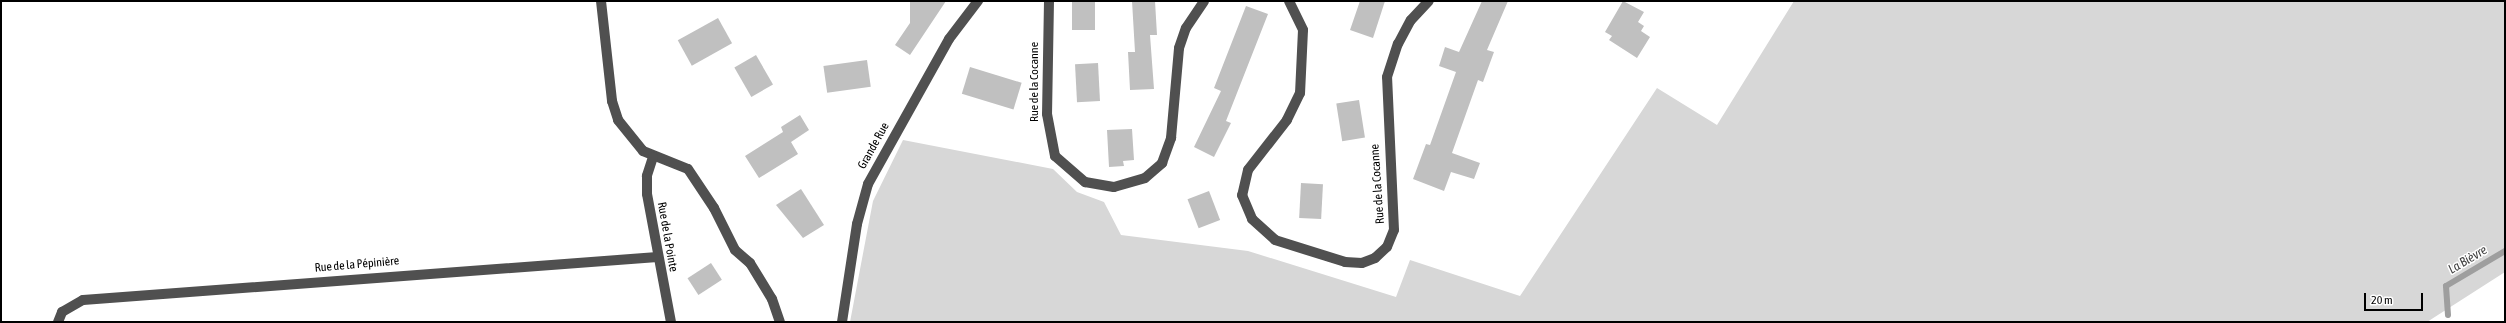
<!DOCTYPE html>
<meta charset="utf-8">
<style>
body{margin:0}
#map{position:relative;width:2506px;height:323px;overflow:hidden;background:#fff;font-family:"Asap Condensed",sans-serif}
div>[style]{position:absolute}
.green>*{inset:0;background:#d7d7d7}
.stream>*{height:6px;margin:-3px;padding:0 3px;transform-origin:3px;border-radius:3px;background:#9e9e9e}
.building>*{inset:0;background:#c0c0c0;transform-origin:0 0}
.minor>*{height:10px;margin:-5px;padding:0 5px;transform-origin:5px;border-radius:5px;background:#505050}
span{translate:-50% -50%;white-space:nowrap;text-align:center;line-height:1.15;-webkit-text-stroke:3px #fff;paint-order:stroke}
.street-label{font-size:12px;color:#000}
.water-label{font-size:13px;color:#3f3f3f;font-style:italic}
.frame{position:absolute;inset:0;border:2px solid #000;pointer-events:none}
.scale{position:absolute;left:2364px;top:293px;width:59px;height:18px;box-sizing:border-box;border:2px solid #000;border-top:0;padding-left:5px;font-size:12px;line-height:14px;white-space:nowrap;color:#000;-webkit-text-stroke:3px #fff;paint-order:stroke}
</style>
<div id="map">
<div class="green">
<div style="clip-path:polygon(1794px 1px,2505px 1px,2505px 272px,2427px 322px,850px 322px,873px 201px,903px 140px,1053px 169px,1077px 192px,1104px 202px,1121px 235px,1248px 251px,1396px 297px,1410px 260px,1520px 296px,1657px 88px,1717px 125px)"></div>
</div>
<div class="stream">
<div style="left:2448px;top:315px;width:29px;rotate:-94deg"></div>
<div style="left:2446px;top:286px;width:69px;rotate:-30.7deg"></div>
</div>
<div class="building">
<div style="clip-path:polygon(910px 1px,946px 1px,910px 55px,895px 45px,910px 23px)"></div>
<div style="left:1072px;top:1px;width:23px;height:29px"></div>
<div style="clip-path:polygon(1132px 1px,1155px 1px,1157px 35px,1150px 35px,1154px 89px,1130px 90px,1128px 52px,1135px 52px)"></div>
<div style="clip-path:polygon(1360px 1px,1385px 1px,1373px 38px,1350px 30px)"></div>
<div style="clip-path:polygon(1482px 1px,1508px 1px,1487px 50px,1494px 52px,1483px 82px,1478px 80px,1452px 153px,1480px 163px,1474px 179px,1451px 172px,1444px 191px,1413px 179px,1426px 144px,1430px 145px,1456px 72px,1439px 66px,1445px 47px,1459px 52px)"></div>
<div style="clip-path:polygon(1623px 1px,1644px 12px,1638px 22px,1644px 26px,1641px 31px,1650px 37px,1637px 58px,1609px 40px,1612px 36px,1605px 32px)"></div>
<div style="clip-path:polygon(1246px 6px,1268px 14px,1226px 121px,1231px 123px,1214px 157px,1194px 147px,1221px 91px,1214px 88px)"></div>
<div style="left:718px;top:18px;width:29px;height:46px;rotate:61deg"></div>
<div style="left:756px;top:55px;width:34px;height:25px;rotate:60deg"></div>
<div style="left:867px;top:60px;width:27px;height:44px;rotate:82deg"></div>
<div style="left:1098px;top:63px;width:38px;height:23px;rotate:87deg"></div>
<div style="left:970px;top:67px;width:54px;height:28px;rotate:17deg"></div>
<div style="left:1359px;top:100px;width:38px;height:23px;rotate:81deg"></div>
<div style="clip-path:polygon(800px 115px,809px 130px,791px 142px,798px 154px,759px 178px,745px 156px,783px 132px,781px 127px)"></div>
<div style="clip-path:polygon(1132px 129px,1134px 160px,1123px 161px,1124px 166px,1109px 167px,1107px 130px)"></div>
<div style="left:1301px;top:183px;width:22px;height:35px;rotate:3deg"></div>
<div style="clip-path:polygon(801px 189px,824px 225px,803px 238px,776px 205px)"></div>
<div style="left:1209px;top:191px;width:31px;height:23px;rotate:69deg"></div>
<div style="left:711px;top:263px;width:20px;height:28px;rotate:57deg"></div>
</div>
<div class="minor">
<div style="left:601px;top:1px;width:101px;rotate:83.7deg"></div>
<div style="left:612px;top:101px;width:20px;rotate:72deg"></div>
<div style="left:618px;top:120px;width:40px;rotate:51deg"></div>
<div style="left:643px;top:151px;width:48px;rotate:21.8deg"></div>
<div style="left:688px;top:169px;width:47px;rotate:56.3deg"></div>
<div style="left:714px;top:208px;width:47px;rotate:63.4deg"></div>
<div style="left:735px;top:250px;width:20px;rotate:41deg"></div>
<div style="left:750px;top:263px;width:42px;rotate:58.6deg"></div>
<div style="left:772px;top:299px;width:24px;rotate:71deg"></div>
<div style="left:1049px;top:1px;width:113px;rotate:91deg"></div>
<div style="left:1047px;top:114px;width:43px;rotate:79.2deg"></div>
<div style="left:1055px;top:156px;width:40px;rotate:41deg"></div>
<div style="left:1085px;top:182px;width:29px;rotate:10deg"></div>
<div style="left:1114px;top:187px;width:32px;rotate:-16deg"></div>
<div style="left:1145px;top:178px;width:23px;rotate:-41deg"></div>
<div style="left:1162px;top:163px;width:27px;rotate:-70deg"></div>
<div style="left:1171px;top:138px;width:90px;rotate:-84.9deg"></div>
<div style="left:1179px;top:48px;width:21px;rotate:-71deg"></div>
<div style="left:1186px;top:28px;width:32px;rotate:-56deg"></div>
<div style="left:1289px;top:1px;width:32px;rotate:64deg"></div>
<div style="left:1303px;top:30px;width:63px;rotate:92.7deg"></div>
<div style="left:1300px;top:93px;width:30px;rotate:116deg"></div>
<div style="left:1287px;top:120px;width:63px;rotate:128deg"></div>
<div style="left:1248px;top:170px;width:26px;rotate:103deg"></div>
<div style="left:1242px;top:195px;width:26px;rotate:67deg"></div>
<div style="left:1252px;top:219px;width:31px;rotate:42deg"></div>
<div style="left:1275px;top:240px;width:73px;rotate:17.4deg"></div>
<div style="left:1345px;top:262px;width:17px;rotate:3deg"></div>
<div style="left:1362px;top:263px;width:14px;rotate:-21deg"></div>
<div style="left:1375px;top:258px;width:16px;rotate:-43deg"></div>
<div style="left:1387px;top:247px;width:18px;rotate:-68deg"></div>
<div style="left:1394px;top:230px;width:153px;rotate:-92.6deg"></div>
<div style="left:1387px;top:77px;width:35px;rotate:-72deg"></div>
<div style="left:1398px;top:44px;width:27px;rotate:-62deg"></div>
<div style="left:1411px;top:20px;width:26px;rotate:-47deg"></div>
<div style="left:653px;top:157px;width:20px;rotate:108deg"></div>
<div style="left:647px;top:176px;width:18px;rotate:90deg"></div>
<div style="left:647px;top:194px;width:130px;rotate:79.4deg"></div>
<div style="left:58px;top:322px;width:11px;rotate:-68deg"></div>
<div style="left:62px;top:312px;width:24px;rotate:-30deg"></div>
<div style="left:83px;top:300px;width:576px;rotate:-4.28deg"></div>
<div style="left:842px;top:322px;width:99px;rotate:-81.3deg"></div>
<div style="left:857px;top:224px;width:41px;rotate:-74.6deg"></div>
<div style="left:868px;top:184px;width:166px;rotate:-60.8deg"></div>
<div style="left:949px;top:39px;width:48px;rotate:-52.7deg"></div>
</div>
<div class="street-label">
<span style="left:1035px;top:82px;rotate:-90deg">Rue de la Cocanne</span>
<span style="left:874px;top:146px;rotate:-61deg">Grande Rue</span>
<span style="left:1378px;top:184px;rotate:-94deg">Rue de la Cocanne</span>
<span style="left:667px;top:237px;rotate:80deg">Rue de la Pointe</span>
<span style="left:357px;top:265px;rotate:-5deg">Rue de la Pépinière</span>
</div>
<div class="water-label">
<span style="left:2468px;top:260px;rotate:-31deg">La Bièvre</span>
</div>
<div class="frame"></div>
<div class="scale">20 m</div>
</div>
